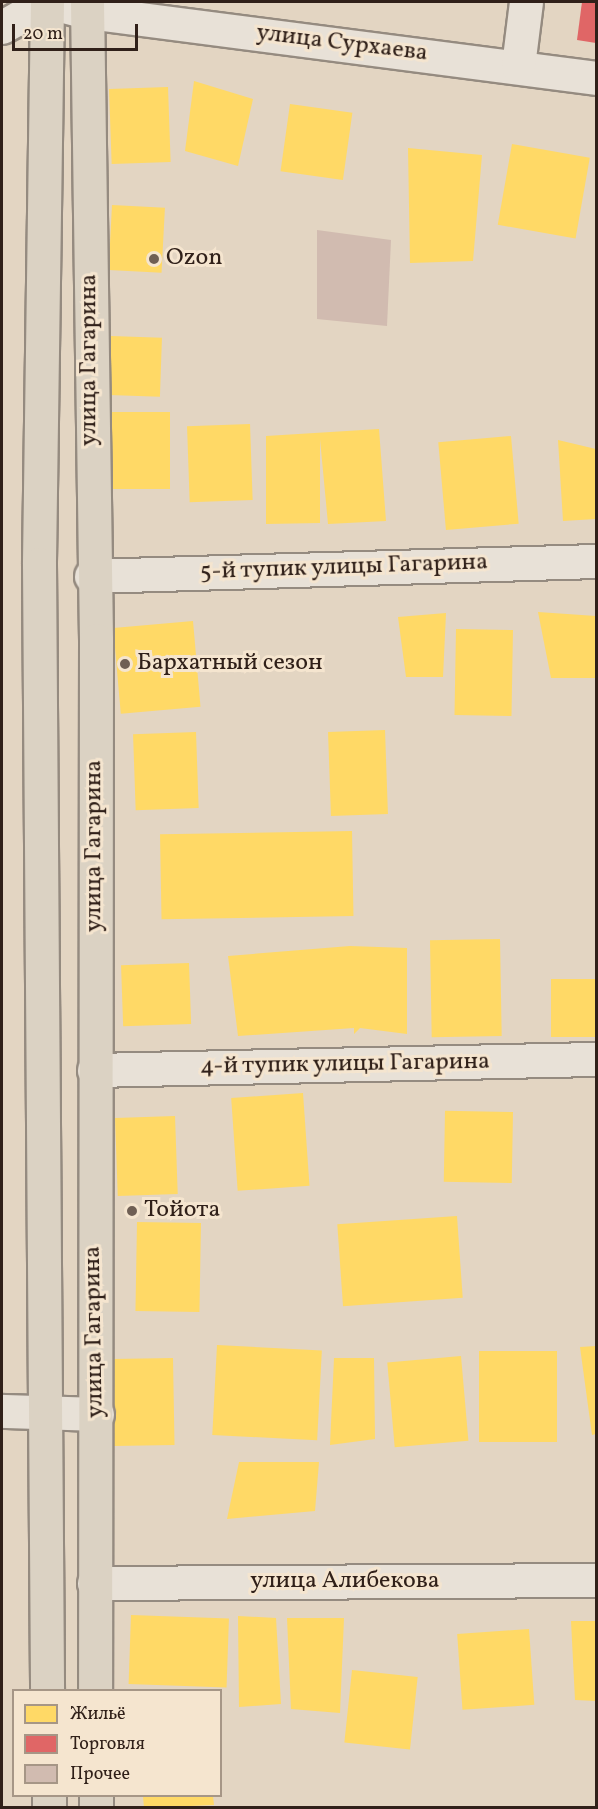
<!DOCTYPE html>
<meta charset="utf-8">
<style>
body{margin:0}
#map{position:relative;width:598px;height:1809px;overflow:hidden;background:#e3d5c2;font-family:Vollkorn,serif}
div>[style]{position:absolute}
.homes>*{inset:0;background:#ffd966;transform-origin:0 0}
.shops>*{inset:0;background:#e06666}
.building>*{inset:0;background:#d1bbb0}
.roads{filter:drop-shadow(2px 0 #958b80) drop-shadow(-2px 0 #958b80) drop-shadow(0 2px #958b80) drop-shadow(0 -2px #958b80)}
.minor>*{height:33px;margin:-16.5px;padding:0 16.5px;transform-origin:16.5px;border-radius:16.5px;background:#e8e1d7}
.major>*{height:33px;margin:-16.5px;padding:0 16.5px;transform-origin:16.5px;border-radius:16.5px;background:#dbd2c3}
.dots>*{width:16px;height:16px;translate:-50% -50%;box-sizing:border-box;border:3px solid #f5e5cf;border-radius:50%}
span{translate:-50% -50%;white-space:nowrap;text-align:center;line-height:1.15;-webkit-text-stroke:6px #f5e5cf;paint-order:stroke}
.street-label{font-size:24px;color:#302019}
.poi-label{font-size:24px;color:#302019}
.left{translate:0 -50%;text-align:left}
.frame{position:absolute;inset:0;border:3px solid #302019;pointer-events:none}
.legend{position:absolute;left:12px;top:1689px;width:210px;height:108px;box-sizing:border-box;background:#f5e5cf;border:2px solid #a69686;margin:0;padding:8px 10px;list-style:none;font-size:18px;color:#302019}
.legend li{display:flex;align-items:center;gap:12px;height:30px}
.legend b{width:30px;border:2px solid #a69686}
.scale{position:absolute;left:12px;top:24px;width:126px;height:27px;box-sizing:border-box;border:3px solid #302019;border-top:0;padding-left:8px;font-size:18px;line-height:21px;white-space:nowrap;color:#302019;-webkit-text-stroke:4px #f5e5cf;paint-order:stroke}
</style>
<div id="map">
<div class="homes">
<div style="clip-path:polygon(194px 81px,253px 99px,238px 166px,185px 151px)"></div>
<div style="left:168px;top:87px;width:75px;height:59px;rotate:88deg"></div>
<div style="left:290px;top:104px;width:63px;height:68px;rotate:8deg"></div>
<div style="left:512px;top:144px;width:79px;height:82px;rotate:10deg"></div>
<div style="clip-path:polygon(408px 148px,482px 155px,473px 261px,410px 263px)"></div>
<div style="left:112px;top:205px;width:53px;height:65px;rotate:3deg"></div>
<div style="left:111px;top:336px;width:51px;height:59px;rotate:2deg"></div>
<div style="left:170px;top:412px;width:77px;height:72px;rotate:90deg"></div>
<div style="left:250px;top:424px;width:76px;height:63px;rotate:88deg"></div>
<div style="clip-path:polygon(379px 429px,386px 521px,328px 524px,320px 439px,320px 523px,266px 524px,266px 436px)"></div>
<div style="left:511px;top:436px;width:88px;height:73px;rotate:85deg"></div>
<div style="clip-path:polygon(558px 440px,596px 449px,596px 519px,563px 521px)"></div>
<div style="clip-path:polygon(538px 612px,596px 616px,596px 678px,551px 678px)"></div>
<div style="clip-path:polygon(446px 613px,443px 677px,406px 677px,398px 617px)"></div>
<div style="left:193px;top:621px;width:86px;height:80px;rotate:85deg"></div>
<div style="left:456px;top:629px;width:57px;height:86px;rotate:1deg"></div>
<div style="left:385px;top:730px;width:84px;height:57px;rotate:88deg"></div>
<div style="left:196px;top:732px;width:76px;height:63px;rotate:88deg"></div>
<div style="left:352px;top:831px;width:85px;height:192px;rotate:89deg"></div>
<div style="left:500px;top:939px;width:97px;height:70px;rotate:89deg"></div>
<div style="clip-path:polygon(350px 946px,407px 948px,407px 1034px,360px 1028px,354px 1034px,354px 1028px,238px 1036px,228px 956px)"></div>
<div style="left:189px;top:963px;width:61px;height:68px;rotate:88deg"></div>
<div style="left:596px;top:979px;width:58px;height:45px;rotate:90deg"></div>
<div style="left:303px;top:1093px;width:93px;height:72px;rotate:86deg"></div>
<div style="left:513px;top:1112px;width:71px;height:68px;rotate:91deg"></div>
<div style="left:175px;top:1116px;width:78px;height:60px;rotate:88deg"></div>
<div style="left:457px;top:1216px;width:82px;height:120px;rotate:86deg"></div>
<div style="left:137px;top:1222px;width:64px;height:89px;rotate:1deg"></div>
<div style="left:217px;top:1345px;width:105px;height:90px;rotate:3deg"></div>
<div style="clip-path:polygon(596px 1346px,596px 1434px,592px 1435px,580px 1347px)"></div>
<div style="left:479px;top:1351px;width:78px;height:91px"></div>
<div style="left:461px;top:1356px;width:85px;height:74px;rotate:85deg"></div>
<div style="left:173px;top:1358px;width:87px;height:61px;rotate:89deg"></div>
<div style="clip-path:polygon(334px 1358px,374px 1358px,375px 1439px,330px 1445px)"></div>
<div style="clip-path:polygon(239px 1462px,319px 1462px,315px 1511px,227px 1519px)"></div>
<div style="left:131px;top:1615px;width:98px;height:69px;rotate:2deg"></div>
<div style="clip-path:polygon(238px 1616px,276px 1618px,281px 1704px,239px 1707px)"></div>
<div style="clip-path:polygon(287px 1618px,344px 1618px,340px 1713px,291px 1709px)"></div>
<div style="clip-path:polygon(571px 1621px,596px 1621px,596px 1701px,575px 1700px)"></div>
<div style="left:529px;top:1629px;width:76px;height:72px;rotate:86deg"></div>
<div style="left:352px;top:1670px;width:66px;height:73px;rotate:6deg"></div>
<div style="clip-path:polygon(143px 1796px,213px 1796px,214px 1805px,144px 1808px)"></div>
</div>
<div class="shops">
<div style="clip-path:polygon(582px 2px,596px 2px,596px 43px,577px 40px)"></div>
</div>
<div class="building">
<div style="clip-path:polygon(317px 230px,391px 240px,387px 326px,317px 319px)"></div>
</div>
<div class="roads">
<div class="minor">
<div style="left:49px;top:2px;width:39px;rotate:15deg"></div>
<div style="left:87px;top:12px;width:513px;rotate:7.39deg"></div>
<div style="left:2px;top:27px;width:51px;rotate:-29.6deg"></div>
<div style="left:518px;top:66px;width:64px;rotate:-82.9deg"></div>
<div style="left:91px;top:576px;width:505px;rotate:-1.7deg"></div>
<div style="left:94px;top:1070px;width:502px;rotate:-1.26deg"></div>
<div style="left:2px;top:1411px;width:95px;rotate:1.8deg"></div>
<div style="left:94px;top:1583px;width:502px;rotate:-0.34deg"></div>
</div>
<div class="major">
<div style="left:47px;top:2px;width:562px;rotate:90.82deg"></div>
<div style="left:39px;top:564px;width:1126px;rotate:89.59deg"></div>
<div style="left:87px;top:2px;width:638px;rotate:89.19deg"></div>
<div style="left:96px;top:640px;width:1050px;rotate:90.05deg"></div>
<div style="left:49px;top:1796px;width:12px;rotate:90deg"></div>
<div style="left:96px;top:1796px;width:12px;rotate:90deg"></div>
</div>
</div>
<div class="dots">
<div style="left:154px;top:259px;background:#6f5f54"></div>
<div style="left:125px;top:664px;background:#6f5f54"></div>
<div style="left:132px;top:1211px;background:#6f5f54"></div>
</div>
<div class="street-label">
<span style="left:342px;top:44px;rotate:7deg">улица Сурхаева</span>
<span style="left:90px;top:360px;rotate:-90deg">улица Гагарина</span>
<span style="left:344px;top:568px;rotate:-2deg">5-й тупик улицы Гагарина</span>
<span style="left:95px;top:846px;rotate:-90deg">улица Гагарина</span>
<span style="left:345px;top:1065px;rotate:-1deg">4-й тупик улицы Гагарина</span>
<span style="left:95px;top:1332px;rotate:-91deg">улица Гагарина</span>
<span style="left:345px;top:1582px">улица Алибекова</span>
</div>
<div class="poi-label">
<span class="left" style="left:166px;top:259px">Ozon</span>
<span class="left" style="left:137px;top:664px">Бархатный сезон</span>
<span class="left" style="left:144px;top:1211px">Тойота</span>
</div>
<div class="frame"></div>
<ul class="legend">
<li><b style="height:16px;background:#ffd966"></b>Жильё</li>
<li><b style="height:16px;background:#e06666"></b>Торговля</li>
<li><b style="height:16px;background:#d1bbb0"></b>Прочее</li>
</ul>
<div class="scale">20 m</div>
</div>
